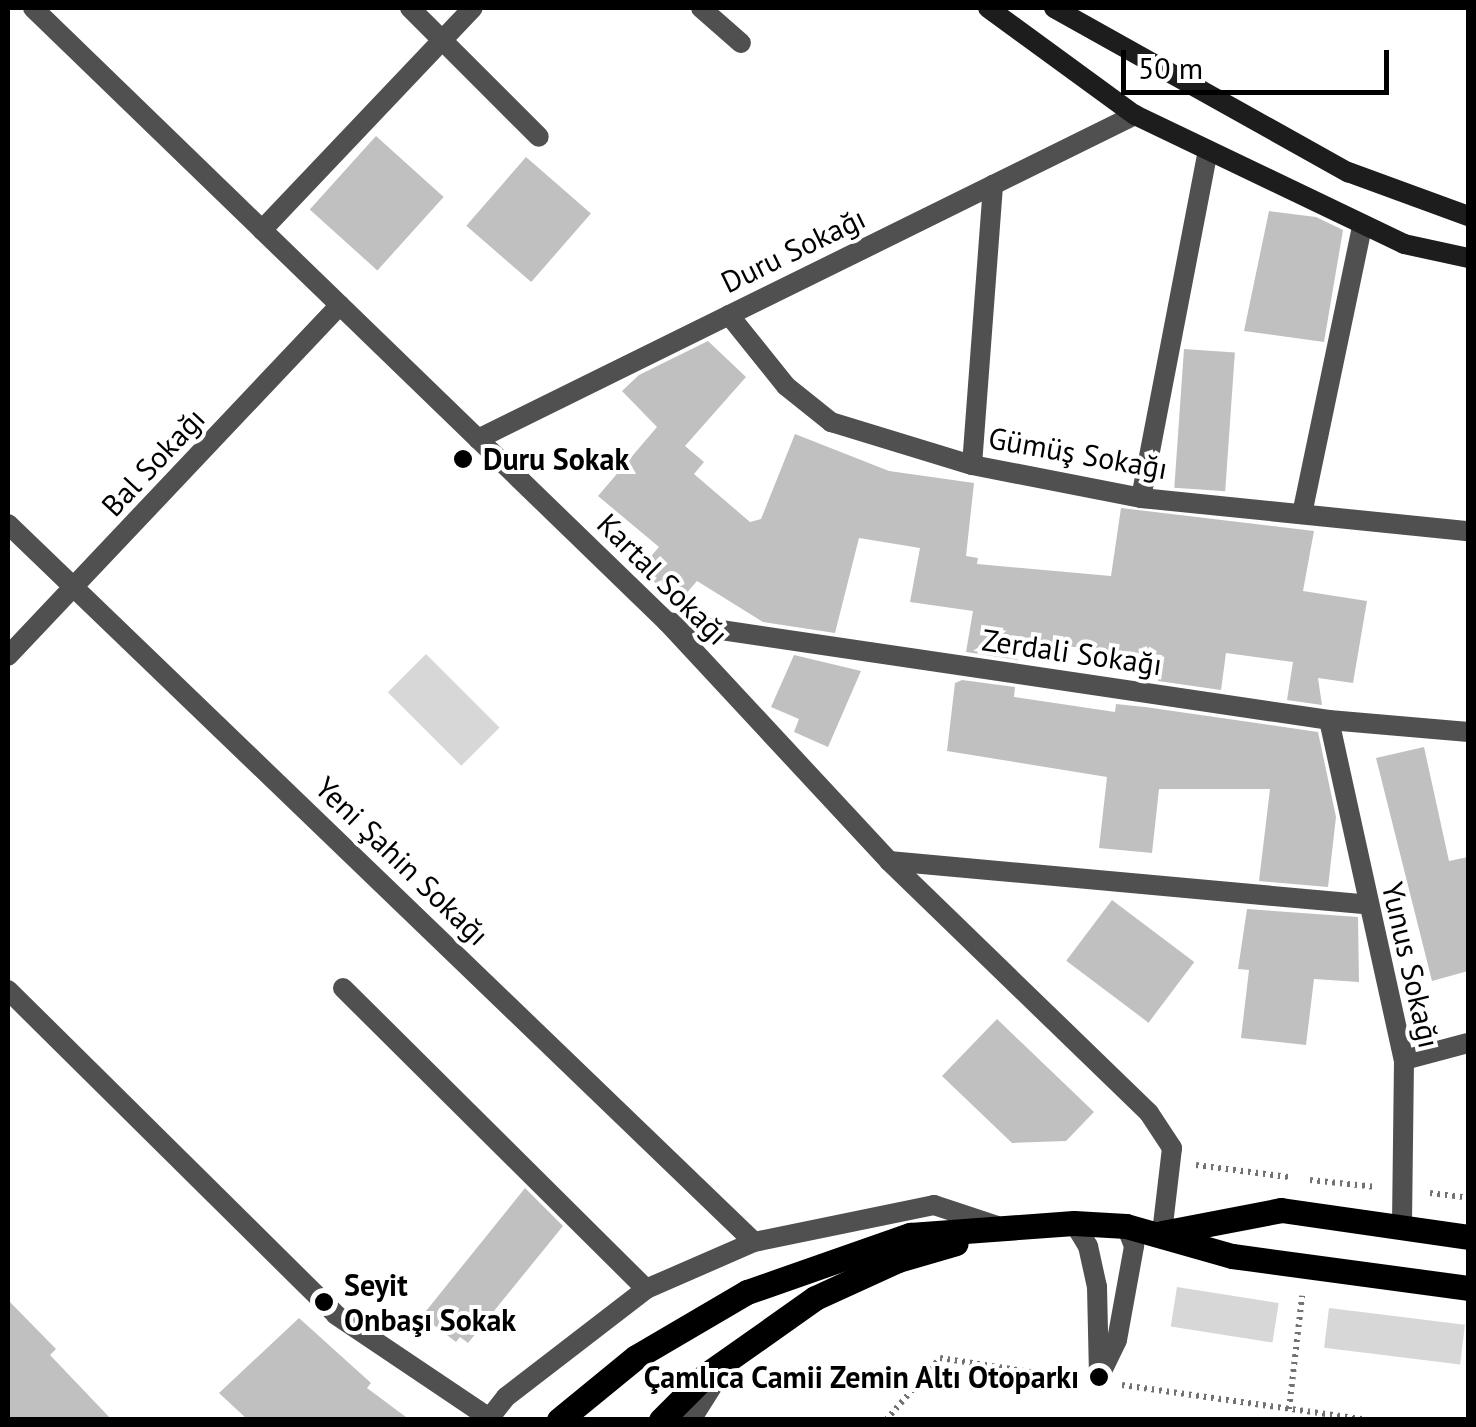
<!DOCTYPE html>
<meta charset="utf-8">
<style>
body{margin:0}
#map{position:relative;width:1476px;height:1427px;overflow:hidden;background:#fff;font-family:"PT Sans",sans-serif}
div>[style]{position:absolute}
.green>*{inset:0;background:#d7d7d7;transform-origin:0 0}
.building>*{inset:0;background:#c0c0c0;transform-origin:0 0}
.path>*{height:6px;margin-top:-3px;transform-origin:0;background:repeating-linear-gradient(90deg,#727272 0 2.5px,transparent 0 7.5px)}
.service>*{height:20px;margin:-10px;padding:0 10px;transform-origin:10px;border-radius:10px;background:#505050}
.minor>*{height:20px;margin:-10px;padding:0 10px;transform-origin:10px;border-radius:10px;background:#505050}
.secondary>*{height:20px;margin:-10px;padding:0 10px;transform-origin:10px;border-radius:10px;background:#1d1d1d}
.primary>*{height:25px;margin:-12.5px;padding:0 12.5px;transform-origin:12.5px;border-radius:12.5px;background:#000}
.dots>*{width:28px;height:28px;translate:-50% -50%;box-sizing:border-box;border:5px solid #fff;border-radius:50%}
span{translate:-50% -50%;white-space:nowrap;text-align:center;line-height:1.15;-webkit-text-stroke:8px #fff;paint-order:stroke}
.street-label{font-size:30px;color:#000}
.poi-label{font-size:30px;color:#000;font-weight:700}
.left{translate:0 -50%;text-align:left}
.right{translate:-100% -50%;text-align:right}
.frame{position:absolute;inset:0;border:10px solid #000;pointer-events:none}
.scale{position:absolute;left:1121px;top:50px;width:268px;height:45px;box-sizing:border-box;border:5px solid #000;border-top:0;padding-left:12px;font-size:30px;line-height:35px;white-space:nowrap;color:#000;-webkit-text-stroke:8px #fff;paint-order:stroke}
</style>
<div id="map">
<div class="green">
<div style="left:426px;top:654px;width:104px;height:54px;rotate:45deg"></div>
<div style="left:1177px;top:1287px;width:103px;height:40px;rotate:9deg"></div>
<div style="left:1329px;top:1308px;width:137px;height:40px;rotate:7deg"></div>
</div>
<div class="building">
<div style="left:376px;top:136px;width:91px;height:99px;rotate:42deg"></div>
<div style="left:526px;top:157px;width:86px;height:91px;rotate:41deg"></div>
<div style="clip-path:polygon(1269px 211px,1316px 217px,1343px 230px,1324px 342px,1244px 331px)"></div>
<div style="clip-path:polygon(708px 341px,746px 377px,685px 446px,704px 462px,694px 474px,750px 522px,761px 519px,795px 434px,889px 471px,974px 483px,966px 556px,978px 558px,977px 564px,1111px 576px,1121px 508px,1314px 531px,1303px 591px,1367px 601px,1353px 683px,1318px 678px,1322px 705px,1287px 700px,1293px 662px,1226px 653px,1221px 690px,1158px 681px,1162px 655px,1020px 642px,1018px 660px,966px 652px,973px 611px,910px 602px,920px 548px,859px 538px,835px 633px,763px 622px,697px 581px,678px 603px,640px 569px,659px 547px,598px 496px,657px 427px,622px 391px,639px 375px)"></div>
<div style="left:1184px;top:349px;width:51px;height:139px;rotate:4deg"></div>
<div style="clip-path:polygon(794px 655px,861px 671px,828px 747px,794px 732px,799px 719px,771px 707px)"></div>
<div style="clip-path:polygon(962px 680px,1015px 687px,1014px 697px,1115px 712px,1116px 704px,1145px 707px,1318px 732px,1336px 817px,1328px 887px,1259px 881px,1270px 789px,1159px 789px,1152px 853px,1099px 848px,1107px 777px,947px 751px,955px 683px)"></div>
<div style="clip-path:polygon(1424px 747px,1449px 861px,1468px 857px,1468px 971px,1432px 981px,1376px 758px)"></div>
<div style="left:1112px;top:900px;width:103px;height:76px;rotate:37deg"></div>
<div style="clip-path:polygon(1247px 909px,1358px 917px,1359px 982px,1314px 979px,1306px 1045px,1241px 1038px,1249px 970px,1238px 969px)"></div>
<div style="clip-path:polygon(997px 1019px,1094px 1112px,1066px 1141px,1012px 1143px,942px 1076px)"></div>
<div style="clip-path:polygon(525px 1188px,563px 1226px,468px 1343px,460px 1337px,456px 1342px,422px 1316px)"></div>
<div style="clip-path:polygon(8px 1300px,56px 1349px,50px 1355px,112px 1420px,8px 1420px)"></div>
<div style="clip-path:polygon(299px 1318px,371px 1383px,367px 1388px,410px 1420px,248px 1420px,219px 1393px)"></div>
</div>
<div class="path">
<div style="left:1196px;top:1165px;width:93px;rotate:7.4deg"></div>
<div style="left:1310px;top:1180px;width:67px;rotate:6deg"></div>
<div style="left:1430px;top:1193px;width:38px;rotate:7deg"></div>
<div style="left:1122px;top:1385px;width:247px;rotate:8.1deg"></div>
<div style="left:1289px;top:1409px;width:114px;rotate:-83.4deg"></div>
<div style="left:886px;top:1420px;width:82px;rotate:-48.9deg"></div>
<div style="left:940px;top:1358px;width:137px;rotate:8.8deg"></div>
</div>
<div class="service">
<div style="left:1074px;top:1223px;width:27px;rotate:59deg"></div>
<div style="left:1088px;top:1246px;width:42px;rotate:77.6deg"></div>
<div style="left:1097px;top:1287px;width:90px;rotate:88.7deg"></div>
<div style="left:1102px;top:1371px;width:34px;rotate:-64deg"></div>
<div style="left:1117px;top:1340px;width:96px;rotate:-79.7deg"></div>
<div style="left:1134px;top:1246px;width:22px;rotate:-112deg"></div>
<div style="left:691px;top:1420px;width:64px;rotate:-57.8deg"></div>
</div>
<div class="minor">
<div style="left:33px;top:8px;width:883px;rotate:44.08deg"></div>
<div style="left:667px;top:622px;width:326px;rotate:47.1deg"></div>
<div style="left:889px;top:861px;width:362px;rotate:44.1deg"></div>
<div style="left:1149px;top:1113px;width:42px;rotate:56.7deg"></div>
<div style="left:1172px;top:1148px;width:86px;rotate:96.7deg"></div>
<div style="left:410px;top:8px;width:182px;rotate:45deg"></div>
<div style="left:701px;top:8px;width:53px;rotate:41.2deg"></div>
<div style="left:262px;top:230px;width:306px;rotate:-46.5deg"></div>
<div style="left:729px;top:315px;width:91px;rotate:51.2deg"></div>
<div style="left:786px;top:386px;width:58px;rotate:38.7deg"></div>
<div style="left:831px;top:422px;width:147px;rotate:17deg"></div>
<div style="left:972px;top:465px;width:172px;rotate:11deg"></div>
<div style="left:1141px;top:498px;width:329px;rotate:5.8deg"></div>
<div style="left:478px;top:439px;width:733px;rotate:-26.25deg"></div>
<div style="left:972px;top:465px;width:281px;rotate:-85.7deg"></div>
<div style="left:1141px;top:498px;width:354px;rotate:-79.1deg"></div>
<div style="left:1302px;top:514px;width:294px;rotate:-78.2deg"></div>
<div style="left:8px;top:524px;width:1035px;rotate:43.9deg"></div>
<div style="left:667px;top:622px;width:669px;rotate:8.42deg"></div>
<div style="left:1329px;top:720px;width:140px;rotate:4.9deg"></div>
<div style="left:8px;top:656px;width:483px;rotate:-46.6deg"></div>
<div style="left:1329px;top:720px;width:348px;rotate:77.6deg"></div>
<div style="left:1404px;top:1060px;width:167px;rotate:90.7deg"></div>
<div style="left:889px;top:861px;width:479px;rotate:5.2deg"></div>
<div style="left:343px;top:988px;width:427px;rotate:44.8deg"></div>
<div style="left:8px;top:990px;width:462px;rotate:44.7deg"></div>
<div style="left:336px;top:1315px;width:184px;rotate:33.9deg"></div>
<div style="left:1404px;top:1060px;width:66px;rotate:-14.9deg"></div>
<div style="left:488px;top:1420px;width:29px;rotate:-52deg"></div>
<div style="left:506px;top:1397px;width:177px;rotate:-37.6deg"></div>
<div style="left:646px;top:1289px;width:118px;rotate:-23.5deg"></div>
<div style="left:754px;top:1242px;width:184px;rotate:-11.6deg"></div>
<div style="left:934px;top:1205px;width:66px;rotate:18.4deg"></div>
</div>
<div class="secondary">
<div style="left:988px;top:8px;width:182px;rotate:36.1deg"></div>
<div style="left:1135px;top:115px;width:298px;rotate:25.6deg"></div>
<div style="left:1404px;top:244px;width:66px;rotate:12.3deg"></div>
<div style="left:1054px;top:8px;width:337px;rotate:29.2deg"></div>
<div style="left:1348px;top:172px;width:128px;rotate:20.1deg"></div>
</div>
<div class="primary">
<div style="left:1162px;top:1233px;width:121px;rotate:-10.9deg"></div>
<div style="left:1281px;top:1210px;width:189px;rotate:8.2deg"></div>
<div style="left:559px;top:1420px;width:99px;rotate:-39.3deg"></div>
<div style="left:636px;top:1357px;width:129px;rotate:-30.4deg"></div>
<div style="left:747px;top:1292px;width:173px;rotate:-19.3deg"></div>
<div style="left:910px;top:1235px;width:164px;rotate:-4.2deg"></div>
<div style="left:1074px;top:1223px;width:52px;rotate:3.3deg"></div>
<div style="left:1126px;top:1226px;width:110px;rotate:15.8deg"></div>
<div style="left:1232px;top:1256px;width:238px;rotate:7.7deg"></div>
<div style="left:661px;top:1420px;width:64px;rotate:-45deg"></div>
<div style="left:706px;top:1375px;width:133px;rotate:-35.2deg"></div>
<div style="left:815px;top:1298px;width:91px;rotate:-24.6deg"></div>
<div style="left:898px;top:1260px;width:60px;rotate:-16.3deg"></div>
</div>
<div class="dots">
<div style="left:463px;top:459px;background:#000"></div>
<div style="left:324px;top:1302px;background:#000"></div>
<div style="left:1099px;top:1377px;background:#000"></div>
</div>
<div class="street-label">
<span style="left:793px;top:250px;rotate:-26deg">Duru Sokağı</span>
<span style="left:1078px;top:453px;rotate:10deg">Gümüş Sokağı</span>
<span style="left:153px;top:462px;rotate:-47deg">Bal Sokağı</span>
<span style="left:663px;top:579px;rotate:45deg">Kartal Sokağı</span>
<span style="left:1072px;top:652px;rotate:8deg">Zerdali Sokağı</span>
<span style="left:402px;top:861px;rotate:44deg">Yeni Şahin Sokağı</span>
<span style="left:1411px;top:965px;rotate:77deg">Yunus Sokağı</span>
</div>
<div class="poi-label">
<span class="left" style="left:483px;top:459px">Duru Sokak</span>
<span class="left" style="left:344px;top:1302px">Seyit<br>Onbaşı Sokak</span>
<span class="right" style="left:1079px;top:1377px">Çamlıca Camii Zemin Altı Otoparkı</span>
</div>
<div class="frame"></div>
<div class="scale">50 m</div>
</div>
